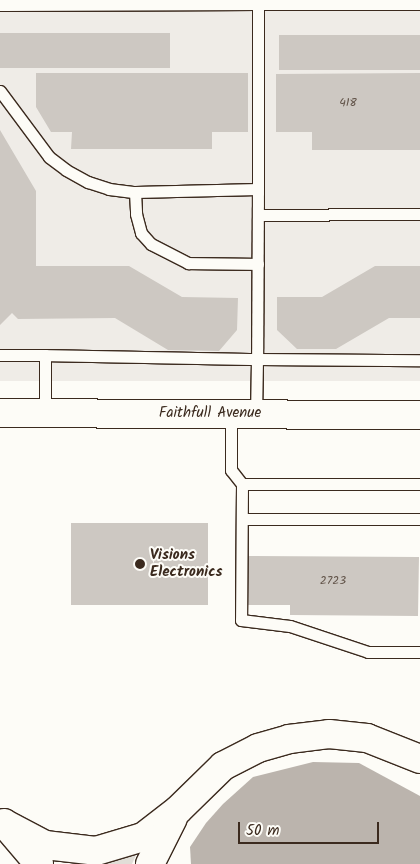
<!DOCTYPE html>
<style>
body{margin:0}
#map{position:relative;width:420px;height:864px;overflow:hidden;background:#fdfcf7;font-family:Kalam,sans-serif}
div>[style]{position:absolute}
.built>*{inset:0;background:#efece7;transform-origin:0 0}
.green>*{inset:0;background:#e1ded7}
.water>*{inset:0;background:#bbb4ad}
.building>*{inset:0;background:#cdc8c2;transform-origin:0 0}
.roads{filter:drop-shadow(1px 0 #3b2a1e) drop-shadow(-1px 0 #3b2a1e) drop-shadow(0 1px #3b2a1e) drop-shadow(0 -1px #3b2a1e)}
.lane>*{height:11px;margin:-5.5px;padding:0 5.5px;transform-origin:5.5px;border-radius:5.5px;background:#fdfcf7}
.secondary>*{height:28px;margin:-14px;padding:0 14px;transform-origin:14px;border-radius:14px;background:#fdfcf7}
.highway>*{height:28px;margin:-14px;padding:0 14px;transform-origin:14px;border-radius:14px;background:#fdfcf7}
.dots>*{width:14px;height:14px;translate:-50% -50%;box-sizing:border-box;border:2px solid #fdfcf7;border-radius:50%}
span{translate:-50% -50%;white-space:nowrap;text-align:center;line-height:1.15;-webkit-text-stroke:4px #fdfcf7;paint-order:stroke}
.number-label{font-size:12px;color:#605247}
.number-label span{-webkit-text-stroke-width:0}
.street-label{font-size:15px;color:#3b2a1e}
.poi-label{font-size:15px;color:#3b2a1e;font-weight:700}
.left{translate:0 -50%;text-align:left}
.scale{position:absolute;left:238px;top:822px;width:141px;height:22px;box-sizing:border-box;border:2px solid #3b2a1e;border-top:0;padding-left:6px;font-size:15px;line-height:18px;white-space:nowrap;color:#3b2a1e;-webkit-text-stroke:4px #fdfcf7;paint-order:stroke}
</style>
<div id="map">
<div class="built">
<div style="left:0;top:0;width:420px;height:381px"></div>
</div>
<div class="green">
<div style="clip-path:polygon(133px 853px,137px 853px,132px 864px,74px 864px)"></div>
</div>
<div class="water">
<div style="clip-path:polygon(313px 762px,359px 763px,420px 796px,420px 864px,191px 864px,190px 847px,206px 823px,223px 804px,253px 777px)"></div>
</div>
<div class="building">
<div style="left:170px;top:33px;width:35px;height:170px;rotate:90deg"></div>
<div style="left:279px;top:35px;width:141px;height:35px"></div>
<div style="clip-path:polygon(36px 73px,248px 73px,248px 132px,212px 132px,212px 149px,71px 149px,72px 132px,51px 132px,36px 107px)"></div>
<div style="clip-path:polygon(420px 73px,420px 150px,312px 150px,312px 132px,276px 132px,276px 74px)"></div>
<div style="clip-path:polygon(0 130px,36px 191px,36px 266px,129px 266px,182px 297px,238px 298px,237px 330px,219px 351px,168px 350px,115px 318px,18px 319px,12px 313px,0 325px)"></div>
<div style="clip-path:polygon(375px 266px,420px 266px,420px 318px,389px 318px,336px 349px,297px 349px,277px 330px,277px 297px,322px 297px)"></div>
<div style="left:208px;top:523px;width:82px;height:137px;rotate:90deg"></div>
<div style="clip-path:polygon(247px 556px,419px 557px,418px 616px,290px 615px,290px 605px,247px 605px)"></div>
</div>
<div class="roads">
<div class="lane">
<div style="left:258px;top:4px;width:162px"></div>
<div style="left:0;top:5px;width:258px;rotate:-0.2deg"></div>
<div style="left:258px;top:4px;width:185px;rotate:90deg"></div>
<div style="left:0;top:91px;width:82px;rotate:53.4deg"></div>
<div style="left:49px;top:157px;width:21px;rotate:37deg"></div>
<div style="left:66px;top:170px;width:25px;rotate:29deg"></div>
<div style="left:88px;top:182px;width:22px;rotate:18deg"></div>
<div style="left:109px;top:189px;width:26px;rotate:7deg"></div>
<div style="left:135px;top:192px;width:123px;rotate:-1.4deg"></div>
<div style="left:258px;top:189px;width:170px;rotate:90.3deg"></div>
<div style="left:257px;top:359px;width:163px;rotate:0.4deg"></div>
<div style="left:135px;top:192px;width:22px;rotate:87deg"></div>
<div style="left:136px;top:214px;width:20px;rotate:75deg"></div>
<div style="left:141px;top:233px;width:15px;rotate:48deg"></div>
<div style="left:151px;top:244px;width:42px;rotate:27.2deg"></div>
<div style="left:188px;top:263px;width:70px;rotate:0.8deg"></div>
<div style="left:258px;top:215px;width:162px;rotate:-0.4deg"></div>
<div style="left:0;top:355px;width:45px"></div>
<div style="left:45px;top:355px;width:58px;rotate:90deg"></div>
<div style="left:45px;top:355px;width:212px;rotate:1.1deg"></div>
<div style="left:257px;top:359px;width:56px;rotate:91deg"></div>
<div style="left:231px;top:415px;width:55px;rotate:90deg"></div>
<div style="left:231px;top:470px;width:18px;rotate:52deg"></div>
<div style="left:242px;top:484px;width:178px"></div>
<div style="left:242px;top:484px;width:136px;rotate:90.4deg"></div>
<div style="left:241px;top:620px;width:49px;rotate:7deg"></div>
<div style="left:290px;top:626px;width:82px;rotate:18.4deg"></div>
<div style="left:368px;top:652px;width:52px"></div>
<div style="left:243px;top:519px;width:177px"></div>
</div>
<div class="secondary">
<div style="left:0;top:413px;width:420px;rotate:0.3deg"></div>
<div style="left:4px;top:823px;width:54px;rotate:49.5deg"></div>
</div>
<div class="highway">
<div style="left:5px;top:824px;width:45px;rotate:27.7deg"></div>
<div style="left:45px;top:845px;width:51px;rotate:6.7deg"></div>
<div style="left:96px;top:851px;width:49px;rotate:-16.6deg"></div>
<div style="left:143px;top:837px;width:44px;rotate:-37.6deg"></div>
<div style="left:178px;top:810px;width:63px;rotate:-44.4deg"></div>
<div style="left:223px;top:766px;width:39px;rotate:-27deg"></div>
<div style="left:258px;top:748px;width:32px;rotate:-16deg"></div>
<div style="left:289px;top:739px;width:40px;rotate:-7.1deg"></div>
<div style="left:329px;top:734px;width:38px;rotate:6deg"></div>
<div style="left:367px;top:738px;width:57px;rotate:21.6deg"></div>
<div style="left:150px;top:864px;width:51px;rotate:-63.4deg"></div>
</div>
</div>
<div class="dots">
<div style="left:140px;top:564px;background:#3b2a1e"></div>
</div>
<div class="number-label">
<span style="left:348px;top:103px">418</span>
<span style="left:333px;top:581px">2723</span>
</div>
<div class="street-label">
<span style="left:210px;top:414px">Faithfull Avenue</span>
</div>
<div class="poi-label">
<span class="left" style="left:150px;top:564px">Visions<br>Electronics</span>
</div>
<div class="scale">50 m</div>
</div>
